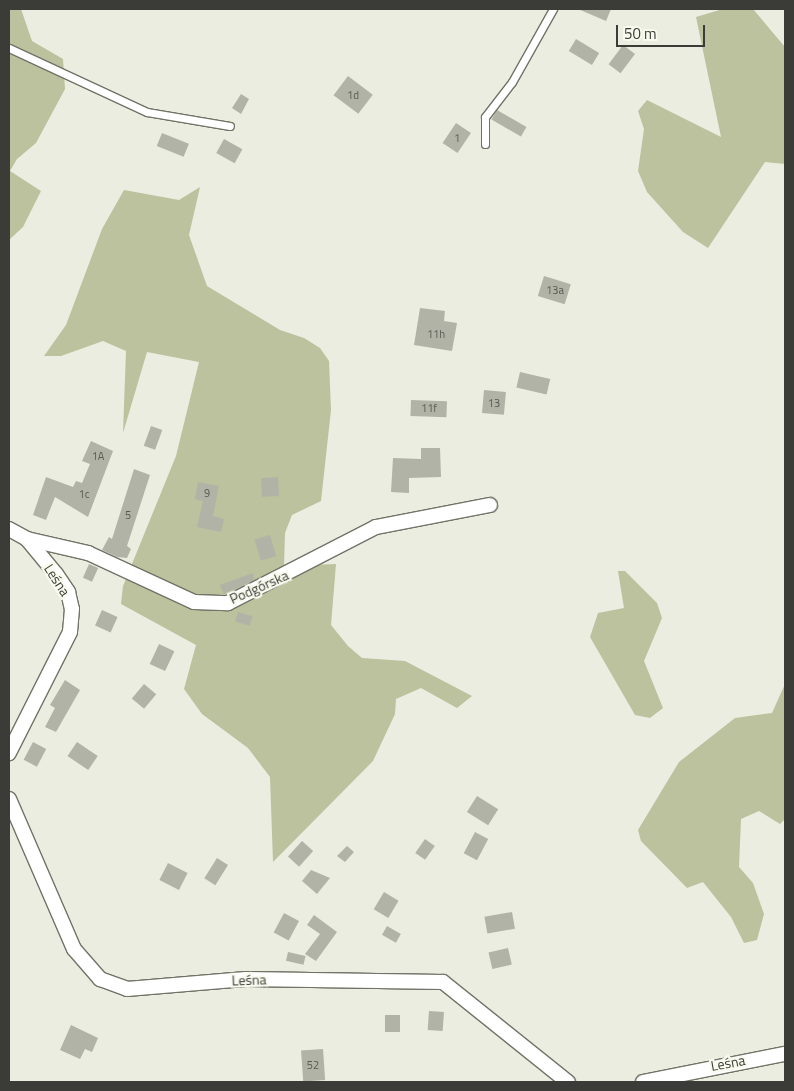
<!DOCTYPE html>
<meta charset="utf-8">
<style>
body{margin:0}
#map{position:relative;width:794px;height:1091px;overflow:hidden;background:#ebede0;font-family:"Titillium Web",sans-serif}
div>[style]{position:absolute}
.green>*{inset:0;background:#bbc29d}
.building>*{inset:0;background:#b1b3a7;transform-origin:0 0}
.roads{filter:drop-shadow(1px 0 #717367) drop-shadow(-1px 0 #717367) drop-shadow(0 1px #717367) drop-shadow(0 -1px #717367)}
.lane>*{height:7px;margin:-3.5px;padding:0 3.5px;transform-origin:3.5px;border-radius:3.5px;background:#fff}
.street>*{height:14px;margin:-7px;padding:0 7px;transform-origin:7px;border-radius:7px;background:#fff}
span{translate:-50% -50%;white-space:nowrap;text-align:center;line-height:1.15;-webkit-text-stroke:4.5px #f8faee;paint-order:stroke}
.number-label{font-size:11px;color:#585a53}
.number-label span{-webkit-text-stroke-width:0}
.street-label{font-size:14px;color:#3b3c37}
.frame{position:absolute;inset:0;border:10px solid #3b3c37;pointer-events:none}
.scale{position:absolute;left:616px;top:25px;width:89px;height:22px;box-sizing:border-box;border:2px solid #3b3c37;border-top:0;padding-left:6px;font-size:15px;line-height:18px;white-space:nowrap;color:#3b3c37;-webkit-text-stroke:4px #f8faee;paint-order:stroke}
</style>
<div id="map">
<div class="green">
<div style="clip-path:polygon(9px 9px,21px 9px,32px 41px,63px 59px,65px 89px,36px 143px,17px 159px,10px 171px,41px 191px,23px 227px,9px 240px)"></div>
<div style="clip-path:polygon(723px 9px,753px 9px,785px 47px,785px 164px,765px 162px,708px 248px,683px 232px,647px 192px,638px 171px,644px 129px,638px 111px,647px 100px,721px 137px,696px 17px)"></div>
<div style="clip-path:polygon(200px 187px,189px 235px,207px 286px,280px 330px,304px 338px,320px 348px,329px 361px,331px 410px,321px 501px,292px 515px,285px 533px,284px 566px,336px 564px,331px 625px,348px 646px,362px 658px,405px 661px,472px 696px,457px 708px,421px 688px,396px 699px,395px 714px,373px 761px,273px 862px,270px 777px,248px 748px,202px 714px,184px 689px,196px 645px,121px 604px,123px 586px,176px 456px,199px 362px,147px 352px,123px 433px,126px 351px,103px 341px,61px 356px,44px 356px,66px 325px,102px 229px,124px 190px,179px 200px)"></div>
<div style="clip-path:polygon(618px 571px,625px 571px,657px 603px,662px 618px,644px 661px,663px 708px,650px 718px,635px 715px,590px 637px,598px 613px,624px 608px)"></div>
<div style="clip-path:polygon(785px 684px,785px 819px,780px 824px,759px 811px,741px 819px,739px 867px,753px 883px,764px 914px,757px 940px,744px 943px,731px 917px,703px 882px,687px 888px,641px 841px,638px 830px,679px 762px,735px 718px,772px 713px)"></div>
</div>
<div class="building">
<div style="clip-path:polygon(578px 9px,611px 9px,606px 21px)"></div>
<div style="left:576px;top:39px;width:27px;height:14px;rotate:31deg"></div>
<div style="left:623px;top:45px;width:15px;height:24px;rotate:37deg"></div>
<div style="left:348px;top:76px;width:31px;height:24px;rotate:37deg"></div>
<div style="clip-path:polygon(241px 94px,249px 99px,241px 114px,232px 108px)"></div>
<div style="left:497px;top:110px;width:34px;height:11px;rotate:30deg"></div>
<div style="left:456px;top:123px;width:18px;height:24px;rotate:34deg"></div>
<div style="left:162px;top:133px;width:29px;height:14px;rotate:22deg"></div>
<div style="left:224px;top:139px;width:21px;height:16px;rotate:29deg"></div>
<div style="left:544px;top:276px;width:28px;height:21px;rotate:17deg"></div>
<div style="clip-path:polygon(420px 308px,445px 311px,444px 321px,457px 323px,452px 351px,414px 345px)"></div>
<div style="left:520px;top:372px;width:31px;height:16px;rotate:13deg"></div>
<div style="left:484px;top:390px;width:22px;height:23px;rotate:5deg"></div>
<div style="left:411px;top:400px;width:36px;height:16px;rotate:2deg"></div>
<div style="left:151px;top:426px;width:12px;height:21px;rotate:20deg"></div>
<div style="clip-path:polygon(91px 441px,113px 451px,88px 517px,55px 497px,46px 520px,33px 515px,46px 477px,73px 487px,76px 481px,82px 483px,90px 464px,82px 461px)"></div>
<div style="clip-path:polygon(421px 448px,440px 448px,441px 477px,409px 478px,409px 493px,391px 492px,393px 458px,421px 459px)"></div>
<div style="clip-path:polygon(134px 469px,150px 475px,127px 546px,131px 549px,127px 558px,117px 557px,102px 550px,109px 537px,112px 539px)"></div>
<div style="left:278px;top:477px;width:19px;height:17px;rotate:87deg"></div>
<div style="clip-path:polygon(198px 482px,219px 486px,213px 516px,224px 519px,221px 532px,197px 527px,203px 501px,195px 499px)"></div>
<div style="left:270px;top:535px;width:22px;height:16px;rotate:74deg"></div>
<div style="left:89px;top:564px;width:10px;height:15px;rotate:24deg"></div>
<div style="clip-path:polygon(253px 573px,254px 580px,224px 594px,220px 585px)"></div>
<div style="left:102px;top:610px;width:17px;height:17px;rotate:24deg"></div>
<div style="left:238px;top:612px;width:15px;height:10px;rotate:16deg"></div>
<div style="left:159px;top:644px;width:17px;height:22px;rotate:25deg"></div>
<div style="clip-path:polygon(65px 680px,80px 690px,56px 732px,45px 727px,55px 708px,50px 705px)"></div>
<div style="left:144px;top:684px;width:16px;height:19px;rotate:40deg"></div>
<div style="left:33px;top:742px;width:15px;height:20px;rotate:28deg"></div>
<div style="left:77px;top:742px;width:25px;height:17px;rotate:34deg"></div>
<div style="left:477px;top:796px;width:25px;height:19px;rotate:32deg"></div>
<div style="left:475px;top:832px;width:15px;height:24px;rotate:28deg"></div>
<div style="left:425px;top:839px;width:12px;height:17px;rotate:35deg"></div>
<div style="left:302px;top:841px;width:15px;height:21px;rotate:42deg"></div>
<div style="clip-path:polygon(347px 846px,354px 852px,345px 862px,337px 856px)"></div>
<div style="left:217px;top:858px;width:13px;height:24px;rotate:32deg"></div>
<div style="left:168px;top:863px;width:22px;height:19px;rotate:27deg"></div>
<div style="clip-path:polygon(311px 870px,330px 878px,317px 894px,302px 881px)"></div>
<div style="left:384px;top:892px;width:17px;height:20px;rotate:31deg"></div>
<div style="left:512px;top:912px;width:17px;height:28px;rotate:80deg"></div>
<div style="left:284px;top:913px;width:17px;height:22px;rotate:28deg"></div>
<div style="clip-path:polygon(314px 915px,337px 932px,316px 961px,305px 954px,320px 934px,307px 925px)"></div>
<div style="left:387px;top:926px;width:16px;height:10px;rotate:30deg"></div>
<div style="left:508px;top:948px;width:17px;height:20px;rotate:77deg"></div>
<div style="left:288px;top:952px;width:18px;height:9px;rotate:13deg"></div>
<div style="left:429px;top:1011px;width:15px;height:19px;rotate:4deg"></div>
<div style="left:385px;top:1015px;width:15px;height:17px"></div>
<div style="clip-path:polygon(71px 1025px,98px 1038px,92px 1052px,85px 1049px,80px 1059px,60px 1050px)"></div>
<div style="left:323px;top:1049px;width:31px;height:22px;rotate:86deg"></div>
</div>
<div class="roads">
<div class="lane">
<div style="left:9px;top:48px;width:152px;rotate:24.9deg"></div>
<div style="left:147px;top:112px;width:84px;rotate:9.6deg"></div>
<div style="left:485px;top:144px;width:27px;rotate:-90deg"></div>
<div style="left:485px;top:117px;width:44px;rotate:-52.4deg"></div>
<div style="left:512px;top:82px;width:84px;rotate:-60.7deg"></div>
</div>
<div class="street">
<div style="left:9px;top:529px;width:21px;rotate:29deg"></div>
<div style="left:27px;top:539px;width:45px;rotate:50.4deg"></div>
<div style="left:56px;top:574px;width:22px;rotate:56deg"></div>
<div style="left:68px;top:592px;width:17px;rotate:77deg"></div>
<div style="left:72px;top:609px;width:23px;rotate:95deg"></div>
<div style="left:70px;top:632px;width:136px;rotate:116.8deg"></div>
<div style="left:27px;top:539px;width:63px;rotate:12.9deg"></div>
<div style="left:88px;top:553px;width:117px;rotate:24.8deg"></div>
<div style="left:194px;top:602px;width:34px;rotate:2deg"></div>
<div style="left:228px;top:603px;width:166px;rotate:-27.2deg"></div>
<div style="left:376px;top:527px;width:116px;rotate:-10.9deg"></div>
<div style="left:9px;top:799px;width:163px;rotate:66.6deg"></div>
<div style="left:74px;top:949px;width:40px;rotate:49deg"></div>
<div style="left:100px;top:979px;width:29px;rotate:20deg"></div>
<div style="left:127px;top:989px;width:119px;rotate:-4.8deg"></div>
<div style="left:246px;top:979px;width:197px;rotate:0.9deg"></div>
<div style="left:443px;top:982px;width:160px;rotate:38.7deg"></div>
<div style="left:643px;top:1082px;width:145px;rotate:-11.2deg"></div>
</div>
</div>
<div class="number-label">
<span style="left:353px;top:95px">1d</span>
<span style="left:457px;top:138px">1</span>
<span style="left:555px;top:290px">13a</span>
<span style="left:436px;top:334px">11h</span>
<span style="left:494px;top:403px">13</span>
<span style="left:429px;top:408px">11f</span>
<span style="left:98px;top:456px">1A</span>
<span style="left:207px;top:493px">9</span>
<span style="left:84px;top:494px">1c</span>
<span style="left:128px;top:515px">5</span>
<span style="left:313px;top:1065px">52</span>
</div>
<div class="street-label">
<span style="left:57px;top:580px;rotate:57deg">Leśna</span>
<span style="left:259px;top:587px;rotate:-24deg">Podgórska</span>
<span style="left:249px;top:980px;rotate:-2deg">Leśna</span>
<span style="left:728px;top:1063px;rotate:-10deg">Leśna</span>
</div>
<div class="frame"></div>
<div class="scale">50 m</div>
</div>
